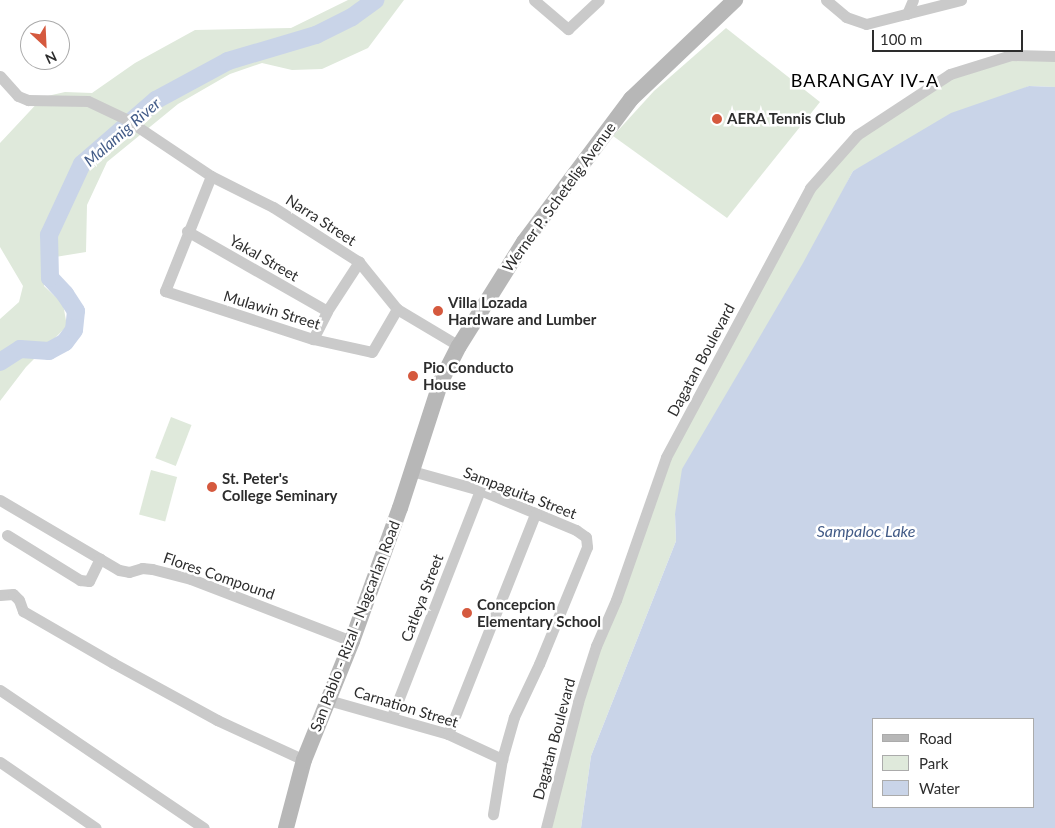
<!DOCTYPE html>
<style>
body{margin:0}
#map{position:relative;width:1055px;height:828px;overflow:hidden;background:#fff;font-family:Lato,sans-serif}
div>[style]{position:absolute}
.green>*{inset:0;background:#dfe9db;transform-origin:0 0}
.water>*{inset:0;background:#c9d4e8}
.river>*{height:18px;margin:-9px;padding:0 9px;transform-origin:9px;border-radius:9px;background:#c9d4e8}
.minor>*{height:11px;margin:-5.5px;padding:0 5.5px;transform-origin:5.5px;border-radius:5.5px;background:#cacaca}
.secondary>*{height:16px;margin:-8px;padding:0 8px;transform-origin:8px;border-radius:8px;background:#b7b7b7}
.dots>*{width:14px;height:14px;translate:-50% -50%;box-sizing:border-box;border:2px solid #fff;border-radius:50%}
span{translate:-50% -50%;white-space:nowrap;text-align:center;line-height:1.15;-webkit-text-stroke:5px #fff;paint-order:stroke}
.poi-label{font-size:15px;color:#2d2d2d;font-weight:700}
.left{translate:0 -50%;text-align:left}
.street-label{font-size:15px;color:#2d2d2d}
.water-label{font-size:16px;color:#425b87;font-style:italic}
.quarter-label{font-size:18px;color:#000;letter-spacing:1px}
.legend{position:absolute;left:872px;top:718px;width:162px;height:90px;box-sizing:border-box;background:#fff;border:1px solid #ababab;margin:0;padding:6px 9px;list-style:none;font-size:15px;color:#2d2d2d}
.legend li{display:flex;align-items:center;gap:10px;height:25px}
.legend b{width:25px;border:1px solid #ababab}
.north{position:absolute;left:20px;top:20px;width:50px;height:50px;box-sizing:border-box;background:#fff;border:1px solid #ababab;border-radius:50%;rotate:155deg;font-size:14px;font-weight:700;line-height:20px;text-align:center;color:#2d2d2d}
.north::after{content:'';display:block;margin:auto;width:18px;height:22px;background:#d5593e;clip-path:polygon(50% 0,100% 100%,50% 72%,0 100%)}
.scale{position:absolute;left:872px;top:30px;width:151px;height:22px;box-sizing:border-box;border:2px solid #2d2d2d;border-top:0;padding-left:6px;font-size:15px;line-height:18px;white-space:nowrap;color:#2d2d2d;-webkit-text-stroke:4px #fff;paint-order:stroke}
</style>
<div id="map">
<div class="green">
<div style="clip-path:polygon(348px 0,404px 0,368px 48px,322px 69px,292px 70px,262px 63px,230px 74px,178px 104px,107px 162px,87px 205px,86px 252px,43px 259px,44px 286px,63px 304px,67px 326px,26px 367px,0 401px,0 319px,19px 302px,23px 286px,0 247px,0 143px,43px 97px,65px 92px,92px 93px,135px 63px,195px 30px,291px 28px)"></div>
<div style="clip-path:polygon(726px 28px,820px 102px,727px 218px,613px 136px,654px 91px)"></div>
<div style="clip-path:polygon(1011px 55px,1055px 57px,1055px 87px,1029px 86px,853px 171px,675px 514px,676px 541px,591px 756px,581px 828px,547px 828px,578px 702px,666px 457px,810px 188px,857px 135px,950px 74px)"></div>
<div style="left:171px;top:417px;width:22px;height:44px;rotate:21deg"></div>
<div style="left:151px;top:470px;width:27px;height:46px;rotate:15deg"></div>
</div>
<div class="water">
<div style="clip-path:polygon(evenodd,1029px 86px,1055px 87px,1055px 828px,581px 828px,591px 756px,676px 541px,675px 514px,682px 469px,803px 263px,853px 171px,951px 113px,1029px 86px,874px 719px,1034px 719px,1034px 807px,874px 807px,874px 719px)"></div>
</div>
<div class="river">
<div style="left:0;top:362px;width:24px;rotate:-33deg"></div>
<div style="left:20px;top:349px;width:29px;rotate:4deg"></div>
<div style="left:49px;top:351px;width:18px;rotate:-29deg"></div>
<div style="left:65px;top:342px;width:15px;rotate:-53deg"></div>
<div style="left:74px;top:330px;width:19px;rotate:-84deg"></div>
<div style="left:76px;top:311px;width:20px;rotate:-123deg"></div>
<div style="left:65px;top:294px;width:22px;rotate:-133deg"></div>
<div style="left:50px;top:278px;width:43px;rotate:-91.3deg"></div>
<div style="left:49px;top:235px;width:78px;rotate:-65.1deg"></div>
<div style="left:82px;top:164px;width:98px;rotate:-40.9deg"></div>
<div style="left:156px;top:100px;width:82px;rotate:-28.4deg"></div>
<div style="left:228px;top:61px;width:92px;rotate:-16.5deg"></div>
<div style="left:316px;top:35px;width:40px;rotate:-26.6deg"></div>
<div style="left:352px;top:17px;width:29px;rotate:-36deg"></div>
</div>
<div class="minor">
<div style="left:534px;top:0;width:45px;rotate:40.5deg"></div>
<div style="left:568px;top:29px;width:42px;rotate:-43.1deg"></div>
<div style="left:826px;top:0;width:26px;rotate:40deg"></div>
<div style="left:846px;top:17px;width:21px;rotate:19deg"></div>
<div style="left:866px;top:24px;width:98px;rotate:-14.2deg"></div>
<div style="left:907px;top:14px;width:15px;rotate:-67deg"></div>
<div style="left:0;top:76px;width:27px;rotate:48deg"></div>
<div style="left:18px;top:96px;width:11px;rotate:22deg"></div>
<div style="left:28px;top:100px;width:60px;rotate:1deg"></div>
<div style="left:88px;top:101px;width:42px;rotate:25.3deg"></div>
<div style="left:126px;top:119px;width:102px;rotate:33.8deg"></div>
<div style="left:211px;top:176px;width:69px;rotate:26.6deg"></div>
<div style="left:273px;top:207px;width:102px;rotate:32.6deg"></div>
<div style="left:359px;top:262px;width:60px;rotate:51deg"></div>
<div style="left:397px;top:309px;width:72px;rotate:30.8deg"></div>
<div style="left:211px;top:176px;width:124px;rotate:111.8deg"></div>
<div style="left:165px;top:291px;width:156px;rotate:18deg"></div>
<div style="left:313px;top:339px;width:60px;rotate:12.4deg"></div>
<div style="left:372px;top:352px;width:50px;rotate:-59.8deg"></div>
<div style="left:187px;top:231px;width:161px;rotate:29.7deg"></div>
<div style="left:313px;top:339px;width:31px;rotate:-63deg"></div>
<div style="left:327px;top:311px;width:59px;rotate:-56.9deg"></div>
<div style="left:412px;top:471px;width:71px;rotate:15.6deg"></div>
<div style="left:480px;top:490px;width:104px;rotate:22.6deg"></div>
<div style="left:576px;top:530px;width:12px;rotate:35deg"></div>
<div style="left:586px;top:537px;width:10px;rotate:84deg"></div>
<div style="left:587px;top:547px;width:126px;rotate:112.3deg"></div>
<div style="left:539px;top:664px;width:59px;rotate:115.3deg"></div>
<div style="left:514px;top:717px;width:44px;rotate:105.9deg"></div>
<div style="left:502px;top:759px;width:56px;rotate:99.3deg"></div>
<div style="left:0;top:500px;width:138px;rotate:30.5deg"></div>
<div style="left:119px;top:570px;width:10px;rotate:11deg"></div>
<div style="left:129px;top:572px;width:14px;rotate:-17deg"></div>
<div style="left:142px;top:568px;width:10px;rotate:6deg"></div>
<div style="left:152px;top:569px;width:40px;rotate:14.4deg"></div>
<div style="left:191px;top:579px;width:173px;rotate:21.1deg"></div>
<div style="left:7px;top:535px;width:86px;rotate:31.7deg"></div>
<div style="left:80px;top:580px;width:9px;rotate:6deg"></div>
<div style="left:89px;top:581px;width:25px;rotate:-64deg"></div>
<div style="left:0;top:595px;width:13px;rotate:-4deg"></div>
<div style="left:13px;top:594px;width:8px;rotate:45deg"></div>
<div style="left:19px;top:600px;width:12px;rotate:70deg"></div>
<div style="left:23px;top:611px;width:104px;rotate:30deg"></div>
<div style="left:113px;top:663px;width:119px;rotate:28.7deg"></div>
<div style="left:217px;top:720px;width:96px;rotate:24.7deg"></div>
<div style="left:0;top:690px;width:246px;rotate:34.1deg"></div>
<div style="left:328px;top:700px;width:125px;rotate:15.8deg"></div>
<div style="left:448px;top:734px;width:60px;rotate:24.8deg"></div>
<div style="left:392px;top:716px;width:243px;rotate:-68.7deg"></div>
<div style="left:448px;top:734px;width:237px;rotate:-68.4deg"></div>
<div style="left:0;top:762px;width:116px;rotate:34.5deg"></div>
<div style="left:546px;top:828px;width:130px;rotate:-75.7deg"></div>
<div style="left:578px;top:702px;width:59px;rotate:-72.2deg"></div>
<div style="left:596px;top:646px;width:50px;rotate:-66.5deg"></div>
<div style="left:616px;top:600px;width:151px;rotate:-70.7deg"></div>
<div style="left:666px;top:457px;width:305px;rotate:-61.8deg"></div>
<div style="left:810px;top:188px;width:71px;rotate:-48.4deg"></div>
<div style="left:857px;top:135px;width:111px;rotate:-33.3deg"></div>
<div style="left:950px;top:74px;width:64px;rotate:-17.3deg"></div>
<div style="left:1011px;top:55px;width:44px;rotate:1.3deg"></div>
</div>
<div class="secondary">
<div style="left:286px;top:828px;width:70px;rotate:-75.2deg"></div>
<div style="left:304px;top:760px;width:128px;rotate:-68deg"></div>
<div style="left:352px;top:641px;width:141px;rotate:-70.2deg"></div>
<div style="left:400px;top:508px;width:133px;rotate:-72.1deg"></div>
<div style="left:441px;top:381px;width:39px;rotate:-63deg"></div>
<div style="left:459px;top:346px;width:123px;rotate:-58deg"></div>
<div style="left:524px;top:242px;width:179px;rotate:-53.2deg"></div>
<div style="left:631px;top:99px;width:144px;rotate:-43.6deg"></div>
</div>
<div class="dots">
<div style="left:717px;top:119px;background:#d5593e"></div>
<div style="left:438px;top:311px;background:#d5593e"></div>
<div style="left:413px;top:376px;background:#d5593e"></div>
<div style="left:212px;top:487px;background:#d5593e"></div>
<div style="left:467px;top:613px;background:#d5593e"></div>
</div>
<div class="poi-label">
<span class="left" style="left:727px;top:119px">AERA Tennis Club</span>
<span class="left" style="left:448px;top:311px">Villa Lozada<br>Hardware and Lumber</span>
<span class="left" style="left:423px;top:376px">Pio Conducto<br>House</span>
<span class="left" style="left:222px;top:487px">St. Peter's<br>College Seminary</span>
<span class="left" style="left:477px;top:613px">Concepcion<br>Elementary School</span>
</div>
<div class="street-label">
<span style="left:559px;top:197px;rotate:-54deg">Werner P. Schetelig Avenue</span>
<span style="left:321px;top:220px;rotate:33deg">Narra Street</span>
<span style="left:264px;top:258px;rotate:30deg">Yakal Street</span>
<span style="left:272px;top:310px;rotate:17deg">Mulawin Street</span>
<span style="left:701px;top:360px;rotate:-62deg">Dagatan Boulevard</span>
<span style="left:520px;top:493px;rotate:21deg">Sampaguita Street</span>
<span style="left:219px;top:576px;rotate:19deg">Flores Compound</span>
<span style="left:422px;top:598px;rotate:-69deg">Catleya Street</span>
<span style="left:355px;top:626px;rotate:-69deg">San Pablo - Rizal - Nagcarlan Road</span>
<span style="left:406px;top:707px;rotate:17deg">Carnation Street</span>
<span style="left:554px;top:739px;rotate:-75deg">Dagatan Boulevard</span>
</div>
<div class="water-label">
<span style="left:122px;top:132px;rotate:-41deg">Malamig River</span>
<span style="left:866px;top:531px">Sampaloc Lake</span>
</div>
<div class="quarter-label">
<span style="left:865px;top:80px">BARANGAY IV-A</span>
</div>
<ul class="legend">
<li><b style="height:6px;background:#b7b7b7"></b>Road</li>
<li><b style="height:14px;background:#dfe9db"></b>Park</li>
<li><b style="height:14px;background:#c9d4e8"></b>Water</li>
</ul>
<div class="north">N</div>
<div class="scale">100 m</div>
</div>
